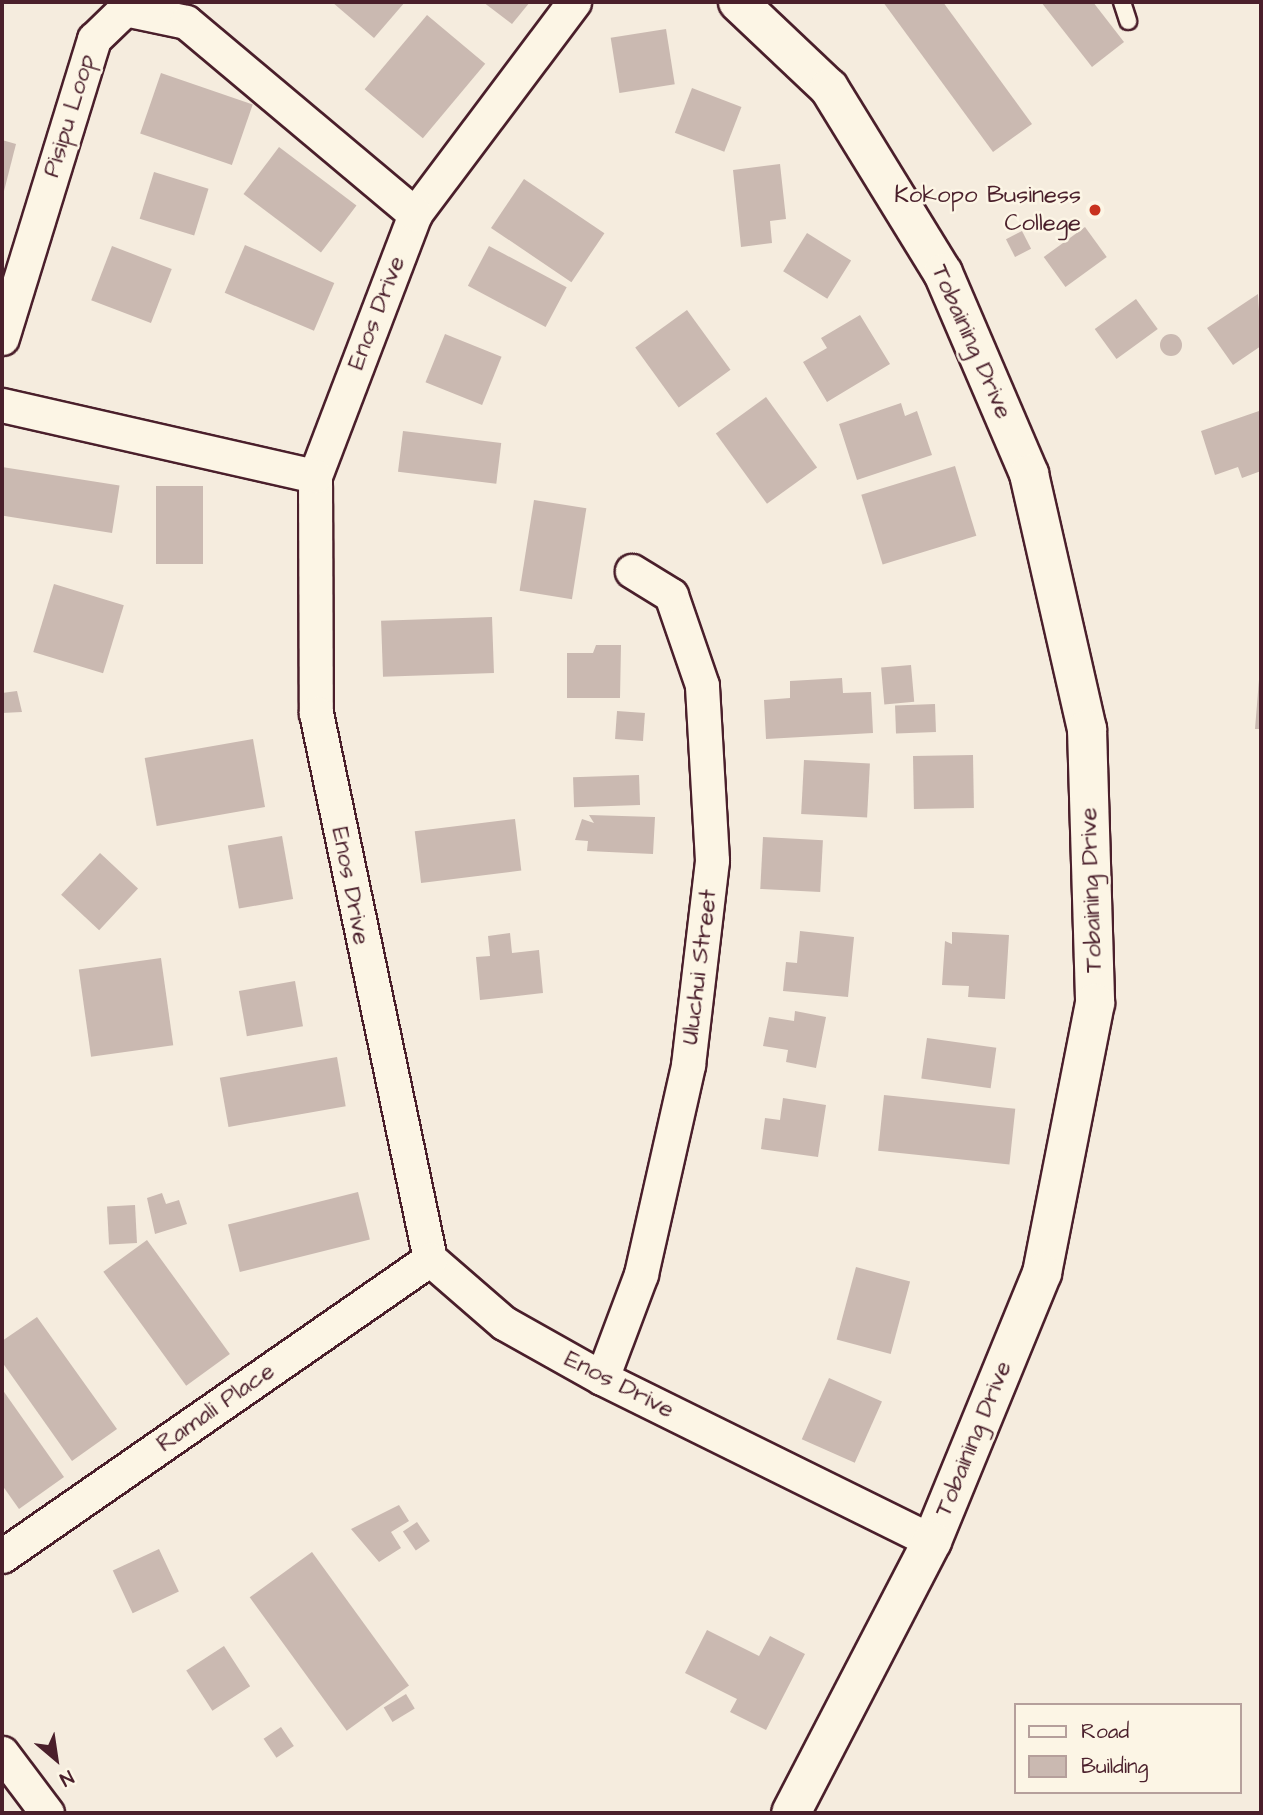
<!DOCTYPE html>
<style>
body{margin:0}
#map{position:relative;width:1263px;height:1815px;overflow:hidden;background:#f5ecde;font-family:"Architects Daughter",sans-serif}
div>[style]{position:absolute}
.building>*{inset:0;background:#cab9b1;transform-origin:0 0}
.round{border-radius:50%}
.roads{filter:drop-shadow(2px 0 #4a1f2b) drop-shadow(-2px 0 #4a1f2b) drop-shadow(0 2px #4a1f2b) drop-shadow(0 -2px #4a1f2b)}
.service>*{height:16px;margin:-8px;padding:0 8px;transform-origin:8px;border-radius:8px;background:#fcf5e5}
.minor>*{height:33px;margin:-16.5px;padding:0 16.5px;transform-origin:16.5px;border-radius:16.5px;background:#fcf5e5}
.tertiary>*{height:38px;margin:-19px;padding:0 19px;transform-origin:19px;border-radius:19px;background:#fcf5e5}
.dots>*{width:19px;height:19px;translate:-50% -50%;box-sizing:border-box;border:4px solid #fcf5e5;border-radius:50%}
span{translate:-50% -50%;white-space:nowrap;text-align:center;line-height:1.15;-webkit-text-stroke:5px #fcf5e5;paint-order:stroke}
.street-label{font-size:24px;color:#4a1f2b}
.poi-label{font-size:24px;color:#4a1f2b}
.right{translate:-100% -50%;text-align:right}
.frame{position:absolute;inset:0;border:4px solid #4a1f2b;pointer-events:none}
.legend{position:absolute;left:1014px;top:1703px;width:228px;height:91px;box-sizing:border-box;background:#fcf5e5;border:2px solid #b59f9b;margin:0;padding:9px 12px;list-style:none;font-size:21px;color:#4a1f2b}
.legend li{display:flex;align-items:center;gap:14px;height:35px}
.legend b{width:35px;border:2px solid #b59f9b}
.north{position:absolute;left:21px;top:1724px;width:70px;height:70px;-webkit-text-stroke:5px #fcf5e5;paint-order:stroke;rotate:151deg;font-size:19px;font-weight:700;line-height:28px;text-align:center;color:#4a1f2b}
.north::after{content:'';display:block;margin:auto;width:24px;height:32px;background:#4a1f2b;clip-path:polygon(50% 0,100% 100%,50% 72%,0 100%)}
</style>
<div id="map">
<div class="building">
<div style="clip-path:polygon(332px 2px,405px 2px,374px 38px)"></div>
<div style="clip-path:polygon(483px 2px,530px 2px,512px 24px)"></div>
<div style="clip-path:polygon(883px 2px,943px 2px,1032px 124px,993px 152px)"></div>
<div style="clip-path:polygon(1041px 2px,1093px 2px,1124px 42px,1092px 67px)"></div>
<div style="left:427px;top:15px;width:76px;height:97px;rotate:40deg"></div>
<div style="left:666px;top:29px;width:56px;height:56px;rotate:81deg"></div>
<div style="left:161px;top:73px;width:97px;height:64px;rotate:19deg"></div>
<div style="left:692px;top:88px;width:53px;height:48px;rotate:21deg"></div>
<div style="clip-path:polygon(2px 140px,16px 144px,3px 195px,2px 195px)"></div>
<div style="left:279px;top:147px;width:97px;height:59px;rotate:37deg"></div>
<div style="clip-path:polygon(780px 164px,786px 219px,770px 221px,772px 243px,741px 247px,733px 170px)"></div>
<div style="left:154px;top:172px;width:57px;height:49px;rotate:17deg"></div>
<div style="left:524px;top:179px;width:97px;height:59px;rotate:34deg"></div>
<div style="left:1085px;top:227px;width:37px;height:51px;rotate:54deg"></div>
<div style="left:1022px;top:231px;width:20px;height:18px;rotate:63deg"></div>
<div style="left:807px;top:233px;width:52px;height:45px;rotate:32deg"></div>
<div style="left:245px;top:245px;width:97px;height:52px;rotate:23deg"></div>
<div style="left:112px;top:246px;width:64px;height:58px;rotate:21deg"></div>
<div style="left:489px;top:246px;width:88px;height:45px;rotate:28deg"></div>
<div style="clip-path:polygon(1258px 294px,1261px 346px,1233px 365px,1207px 328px)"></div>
<div style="left:1136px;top:299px;width:37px;height:51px;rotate:54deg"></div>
<div style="left:687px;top:310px;width:74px;height:64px;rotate:54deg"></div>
<div style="clip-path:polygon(860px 315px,890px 364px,827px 402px,803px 362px,827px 348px,821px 338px)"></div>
<div class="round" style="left:1160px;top:334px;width:22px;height:22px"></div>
<div style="left:445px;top:334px;width:61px;height:52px;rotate:22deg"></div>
<div style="left:766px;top:397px;width:87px;height:62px;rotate:54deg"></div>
<div style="clip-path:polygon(901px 403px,905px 416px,917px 411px,932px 455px,857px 480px,839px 424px)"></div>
<div style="clip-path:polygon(1259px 411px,1261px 471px,1242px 478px,1238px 467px,1215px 475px,1201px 431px)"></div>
<div style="left:403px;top:431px;width:99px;height:41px;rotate:7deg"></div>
<div style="left:955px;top:466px;width:73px;height:98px;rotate:73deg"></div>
<div style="left:2px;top:467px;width:119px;height:48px;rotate:9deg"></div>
<div style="left:156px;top:486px;width:47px;height:78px"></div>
<div style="left:534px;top:500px;width:53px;height:92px;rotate:9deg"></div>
<div style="left:54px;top:584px;width:73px;height:71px;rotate:17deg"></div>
<div style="left:492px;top:617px;width:56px;height:111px;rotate:88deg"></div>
<div style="clip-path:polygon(596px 645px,621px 645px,620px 698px,567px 698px,567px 653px,593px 653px)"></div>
<div style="clip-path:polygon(1261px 655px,1261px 729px,1255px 729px)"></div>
<div style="left:911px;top:665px;width:37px;height:30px;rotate:85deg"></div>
<div style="clip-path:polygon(842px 678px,843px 693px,871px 692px,873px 733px,766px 739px,764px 700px,790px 698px,790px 681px)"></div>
<div style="clip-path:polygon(17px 691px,22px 712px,2px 713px,2px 693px)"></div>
<div style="left:935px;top:704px;width:28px;height:40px;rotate:88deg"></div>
<div style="left:617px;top:711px;width:28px;height:28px;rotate:4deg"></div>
<div style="left:253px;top:739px;width:69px;height:110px;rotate:80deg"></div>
<div style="left:973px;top:755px;width:53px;height:60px;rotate:89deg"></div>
<div style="left:804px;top:760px;width:66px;height:54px;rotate:3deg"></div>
<div style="left:639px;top:775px;width:30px;height:66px;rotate:88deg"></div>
<div style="clip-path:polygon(589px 815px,655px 817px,653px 854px,587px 851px,588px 841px,575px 840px,582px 819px,594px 823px)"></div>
<div style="left:515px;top:819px;width:52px;height:101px;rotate:83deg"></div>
<div style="left:282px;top:836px;width:64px;height:55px;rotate:80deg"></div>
<div style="left:763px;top:837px;width:60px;height:52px;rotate:3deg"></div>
<div style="left:100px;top:853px;width:52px;height:57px;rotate:43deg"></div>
<div style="clip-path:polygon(800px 931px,854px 937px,848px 997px,783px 991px,786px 962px,797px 963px)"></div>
<div style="clip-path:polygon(952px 932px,1009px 935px,1005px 999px,968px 997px,969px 986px,942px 985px,945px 941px,952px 944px)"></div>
<div style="clip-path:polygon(510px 933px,512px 953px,539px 950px,543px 993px,480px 1000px,476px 957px,490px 956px,488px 936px)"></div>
<div style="left:161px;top:958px;width:88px;height:83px;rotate:82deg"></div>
<div style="left:295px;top:981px;width:46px;height:57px;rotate:80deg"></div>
<div style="clip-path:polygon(795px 1011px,826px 1017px,816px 1068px,786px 1062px,788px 1050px,763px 1046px,769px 1017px,794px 1021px)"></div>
<div style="left:927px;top:1038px;width:70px;height:41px;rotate:8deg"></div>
<div style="left:337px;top:1057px;width:50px;height:119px;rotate:80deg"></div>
<div style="left:884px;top:1095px;width:132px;height:56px;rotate:6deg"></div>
<div style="clip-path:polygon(783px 1098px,826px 1105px,818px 1157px,761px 1149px,765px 1118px,780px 1120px)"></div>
<div style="left:358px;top:1192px;width:49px;height:134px;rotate:76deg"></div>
<div style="clip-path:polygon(162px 1193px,166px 1204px,179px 1200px,187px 1224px,155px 1234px,147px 1198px)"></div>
<div style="left:135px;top:1205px;width:38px;height:28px;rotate:87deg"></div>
<div style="left:147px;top:1240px;width:141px;height:54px;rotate:54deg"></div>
<div style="left:856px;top:1267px;width:56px;height:75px;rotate:15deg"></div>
<div style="clip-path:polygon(37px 1317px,117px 1429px,72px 1461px,2px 1362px,2px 1341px)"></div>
<div style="left:829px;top:1378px;width:58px;height:67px;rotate:24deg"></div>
<div style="clip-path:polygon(2px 1389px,64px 1477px,19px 1509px,2px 1485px)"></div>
<div style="clip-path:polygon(399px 1505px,409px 1521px,391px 1532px,401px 1548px,379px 1562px,351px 1529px)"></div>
<div style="left:417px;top:1522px;width:23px;height:17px;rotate:56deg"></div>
<div style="left:159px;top:1549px;width:47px;height:51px;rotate:65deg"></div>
<div style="left:312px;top:1552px;width:165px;height:77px;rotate:54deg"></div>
<div style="clip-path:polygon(707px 1630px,759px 1656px,770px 1636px,805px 1654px,766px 1730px,730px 1712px,737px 1699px,685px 1673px)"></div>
<div style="left:224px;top:1646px;width:48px;height:45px;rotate:57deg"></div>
<div style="left:406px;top:1694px;width:17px;height:26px;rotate:59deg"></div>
<div style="left:281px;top:1727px;width:23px;height:21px;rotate:56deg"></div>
</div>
<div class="roads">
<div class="service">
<div style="left:1122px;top:2px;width:20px;rotate:72deg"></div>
</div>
<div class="minor">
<div style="left:574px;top:2px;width:265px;rotate:126.9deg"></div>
<div style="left:415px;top:214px;width:280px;rotate:110.9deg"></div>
<div style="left:315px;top:476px;width:237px;rotate:89.8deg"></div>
<div style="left:316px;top:713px;width:558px;rotate:78.21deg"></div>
<div style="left:430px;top:1259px;width:98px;rotate:40.9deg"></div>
<div style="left:504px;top:1323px;width:112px;rotate:29.3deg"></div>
<div style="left:602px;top:1378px;width:368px;rotate:26.3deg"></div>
<div style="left:2px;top:338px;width:313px;rotate:-72.9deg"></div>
<div style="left:94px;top:39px;width:43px;rotate:-44.1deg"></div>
<div style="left:125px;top:9px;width:62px;rotate:12deg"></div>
<div style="left:186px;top:22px;width:299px;rotate:40deg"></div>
<div style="left:2px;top:405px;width:321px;rotate:12.8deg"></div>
<div style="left:602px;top:1378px;width:111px;rotate:-69.4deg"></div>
<div style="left:641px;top:1274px;width:214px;rotate:-77.3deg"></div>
<div style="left:688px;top:1065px;width:206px;rotate:-83.3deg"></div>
<div style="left:712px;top:860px;width:175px;rotate:-93.3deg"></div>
<div style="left:702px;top:685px;width:95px;rotate:-109deg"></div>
<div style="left:671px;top:595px;width:46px;rotate:-148.4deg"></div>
<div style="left:2px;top:1556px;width:521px;rotate:-34.76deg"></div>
<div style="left:2px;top:1753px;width:75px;rotate:53.1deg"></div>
</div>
<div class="tertiary">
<div style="left:738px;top:2px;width:125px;rotate:43.4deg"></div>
<div style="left:829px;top:88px;width:217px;rotate:58.4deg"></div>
<div style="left:943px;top:273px;width:219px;rotate:66.8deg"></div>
<div style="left:1029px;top:474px;width:262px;rotate:77.2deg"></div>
<div style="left:1087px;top:729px;width:274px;rotate:88.3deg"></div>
<div style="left:1095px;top:1003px;width:275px;rotate:101.1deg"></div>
<div style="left:1042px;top:1273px;width:290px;rotate:112.3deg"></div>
<div style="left:932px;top:1541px;width:306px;rotate:117.4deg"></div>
</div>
</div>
<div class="dots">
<div style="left:1095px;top:210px;background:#c8321e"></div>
</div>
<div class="street-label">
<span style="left:70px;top:116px;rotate:-73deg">Pisipu Loop</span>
<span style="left:377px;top:313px;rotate:-69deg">Enos Drive</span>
<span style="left:971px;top:342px;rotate:66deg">Tobaining Drive</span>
<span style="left:350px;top:886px;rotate:79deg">Enos Drive</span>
<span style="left:1092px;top:890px;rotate:-92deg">Tobaining Drive</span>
<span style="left:700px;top:967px;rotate:-83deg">Uluchui Street</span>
<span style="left:619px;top:1385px;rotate:27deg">Enos Drive</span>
<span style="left:216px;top:1408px;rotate:-35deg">Ramali Place</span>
<span style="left:974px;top:1439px;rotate:-68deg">Tobaining Drive</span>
</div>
<div class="poi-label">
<span class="right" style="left:1081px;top:210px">Kokopo Business<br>College</span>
</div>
<div class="frame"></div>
<ul class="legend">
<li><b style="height:9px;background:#fcf5e5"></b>Road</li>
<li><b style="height:19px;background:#cab9b1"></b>Building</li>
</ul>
<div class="north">N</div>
</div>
